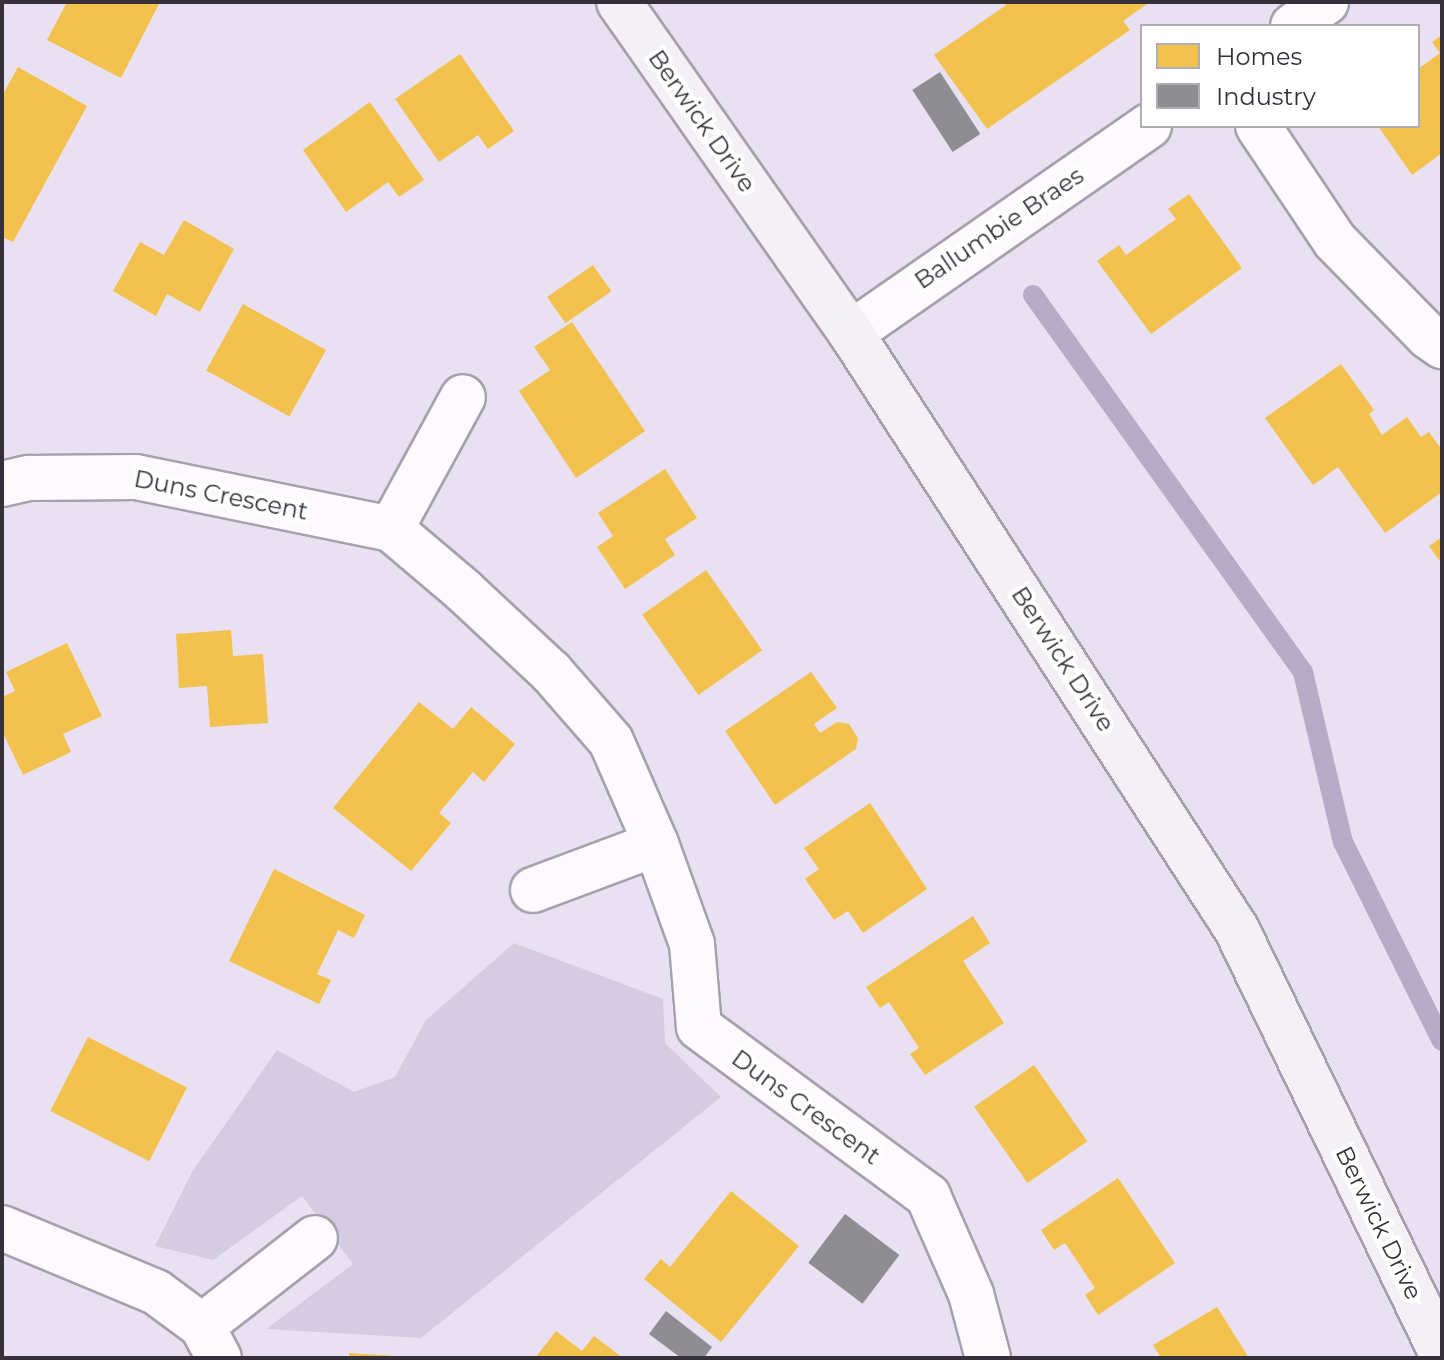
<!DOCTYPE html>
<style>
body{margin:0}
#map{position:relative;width:1444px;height:1360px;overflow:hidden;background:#e9e1f1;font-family:Montserrat,sans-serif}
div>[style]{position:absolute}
.green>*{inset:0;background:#d6cce2}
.homes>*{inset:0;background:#f2c14e;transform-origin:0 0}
.industry>*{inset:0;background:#8d8d92;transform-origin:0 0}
.stream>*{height:20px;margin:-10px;padding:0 10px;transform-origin:10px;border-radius:10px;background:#b8abc7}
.roads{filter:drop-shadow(2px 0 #a6a0ac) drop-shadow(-2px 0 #a6a0ac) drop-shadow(0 2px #a6a0ac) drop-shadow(0 -2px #a6a0ac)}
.street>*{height:44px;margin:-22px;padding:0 22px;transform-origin:22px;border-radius:22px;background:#fcfafd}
.secondary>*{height:44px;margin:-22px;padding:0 22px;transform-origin:22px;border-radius:22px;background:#f3f1f5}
span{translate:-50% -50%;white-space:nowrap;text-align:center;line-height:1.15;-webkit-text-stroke:8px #fff;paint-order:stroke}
.street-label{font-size:24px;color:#35313b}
.frame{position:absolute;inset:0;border:4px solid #35313b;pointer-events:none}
.legend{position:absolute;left:1140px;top:24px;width:280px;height:104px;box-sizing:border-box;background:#fff;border:2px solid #aeadb1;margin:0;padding:10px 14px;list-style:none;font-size:24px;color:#35313b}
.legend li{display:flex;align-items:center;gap:16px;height:40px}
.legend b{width:40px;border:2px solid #aeadb1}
</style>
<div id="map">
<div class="green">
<div style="clip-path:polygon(514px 943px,663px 999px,665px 1043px,721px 1097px,421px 1338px,266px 1329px,353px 1264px,302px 1196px,213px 1260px,155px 1246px,192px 1172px,277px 1050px,354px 1092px,395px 1077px,426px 1020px)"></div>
</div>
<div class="homes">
<div style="clip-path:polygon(67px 2px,160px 2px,121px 78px,47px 40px)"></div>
<div style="clip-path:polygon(1004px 2px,1150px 2px,1123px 21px,1130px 30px,987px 129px,934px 55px,1006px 5px)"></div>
<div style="clip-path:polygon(1442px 35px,1442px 153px,1412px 175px,1378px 126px,1418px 126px,1418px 69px,1440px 53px,1432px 42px)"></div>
<div style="clip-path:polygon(460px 54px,514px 131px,488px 149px,478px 135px,439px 162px,395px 99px)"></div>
<div style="clip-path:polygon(18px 67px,87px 106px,13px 242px,2px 237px,2px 96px)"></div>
<div style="clip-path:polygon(370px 102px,424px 180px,399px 197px,388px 182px,346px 212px,303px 150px)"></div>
<div style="clip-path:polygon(1189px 194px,1242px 268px,1151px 334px,1097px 261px,1119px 245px,1126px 255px,1176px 219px,1168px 209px)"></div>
<div style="clip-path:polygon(184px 220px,234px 249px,200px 312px,167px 294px,156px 316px,113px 291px,140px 242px,164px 255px)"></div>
<div style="left:593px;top:265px;width:32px;height:56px;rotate:55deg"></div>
<div style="left:243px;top:304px;width:95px;height:76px;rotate:29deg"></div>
<div style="clip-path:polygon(572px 322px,645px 431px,576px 478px,519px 391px,550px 370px,534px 347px)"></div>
<div style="clip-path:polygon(1341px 364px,1374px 410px,1369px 414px,1382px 435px,1407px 417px,1421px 437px,1429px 432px,1442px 450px,1442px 492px,1385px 533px,1338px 467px,1313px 485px,1265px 418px)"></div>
<div style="clip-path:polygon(665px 469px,697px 518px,665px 539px,675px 555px,625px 589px,597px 547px,613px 536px,598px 513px)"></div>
<div style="clip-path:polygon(1442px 537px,1442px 564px,1429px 546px)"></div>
<div style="left:706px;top:570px;width:98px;height:78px;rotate:55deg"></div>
<div style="clip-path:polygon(231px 630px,233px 656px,263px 654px,268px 723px,210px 727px,207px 686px,179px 688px,176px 634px)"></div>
<div style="clip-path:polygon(67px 643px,102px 716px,63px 734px,71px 752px,23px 775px,2px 731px,2px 697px,15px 691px,6px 672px)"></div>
<div style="clip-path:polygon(811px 672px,837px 708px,814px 724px,820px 733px,837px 722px,849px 724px,858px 738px,856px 749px,775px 805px,725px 731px)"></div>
<div style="clip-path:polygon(419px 702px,453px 729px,471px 707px,515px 744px,484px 782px,473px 772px,439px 813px,451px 823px,411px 871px,333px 808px)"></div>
<div style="clip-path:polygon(870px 803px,927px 889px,863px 933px,848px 911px,834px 920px,805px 879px,819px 869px,804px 848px)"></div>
<div style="clip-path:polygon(274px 869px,365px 915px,354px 938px,338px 930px,317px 974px,331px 980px,319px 1004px,229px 961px)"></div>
<div style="clip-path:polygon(973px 916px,990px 943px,963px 961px,1004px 1023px,925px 1075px,910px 1054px,919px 1048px,889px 1002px,880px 1008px,866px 987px)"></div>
<div style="left:88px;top:1037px;width:111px;height:83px;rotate:27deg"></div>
<div style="left:1034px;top:1065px;width:93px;height:73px;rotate:55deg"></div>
<div style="clip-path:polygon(1118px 1178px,1175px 1263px,1098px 1315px,1085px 1295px,1095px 1288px,1065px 1243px,1054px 1250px,1041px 1230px)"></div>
<div style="clip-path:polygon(731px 1191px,799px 1246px,721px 1342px,644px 1279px,661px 1259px,670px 1267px)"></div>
<div style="clip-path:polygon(1217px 1307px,1249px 1358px,1161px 1358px,1153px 1345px)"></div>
<div style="clip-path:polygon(556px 1331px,582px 1351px,594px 1336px,623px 1358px,535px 1358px)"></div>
<div style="clip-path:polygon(349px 1353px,396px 1356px,396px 1358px,349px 1358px)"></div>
</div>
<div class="industry">
<div style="left:940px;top:72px;width:74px;height:33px;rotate:57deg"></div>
<div style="left:845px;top:1214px;width:68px;height:61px;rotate:37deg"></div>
<div style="clip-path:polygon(666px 1311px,712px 1347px,704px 1358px,681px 1358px,649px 1334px)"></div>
</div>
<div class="stream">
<div style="left:1033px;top:295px;width:464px;rotate:54.4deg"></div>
<div style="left:1303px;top:672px;width:175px;rotate:76.8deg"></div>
<div style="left:1343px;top:842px;width:222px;rotate:63.6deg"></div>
</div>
<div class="roads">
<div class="street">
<div style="left:1293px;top:26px;width:41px;rotate:-36deg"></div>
<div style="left:1258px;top:126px;width:138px;rotate:56.2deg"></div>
<div style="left:1335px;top:241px;width:134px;rotate:45.6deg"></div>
<div style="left:1429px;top:337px;width:16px;rotate:35deg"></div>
<div style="left:851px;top:333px;width:363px;rotate:-34.8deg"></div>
<div style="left:2px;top:484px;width:28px;rotate:-13deg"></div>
<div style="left:29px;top:478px;width:107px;rotate:-0.5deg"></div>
<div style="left:136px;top:477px;width:260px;rotate:11.5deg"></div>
<div style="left:391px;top:529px;width:96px;rotate:40.3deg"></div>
<div style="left:464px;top:591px;width:119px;rotate:43deg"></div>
<div style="left:551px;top:672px;width:91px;rotate:49deg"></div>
<div style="left:611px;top:741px;width:112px;rotate:66.4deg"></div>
<div style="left:656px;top:844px;width:106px;rotate:70.2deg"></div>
<div style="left:692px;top:944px;width:83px;rotate:85.2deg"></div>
<div style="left:699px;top:1027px;width:285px;rotate:36.4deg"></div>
<div style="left:928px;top:1196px;width:107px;rotate:66.3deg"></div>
<div style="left:971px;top:1294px;width:66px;rotate:75.1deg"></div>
<div style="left:391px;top:529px;width:150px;rotate:-61.4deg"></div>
<div style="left:533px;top:890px;width:131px;rotate:-20.5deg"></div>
<div style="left:2px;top:1228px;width:167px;rotate:22.6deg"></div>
<div style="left:156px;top:1292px;width:57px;rotate:36.5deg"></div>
<div style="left:202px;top:1326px;width:36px;rotate:62deg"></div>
<div style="left:202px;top:1326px;width:143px;rotate:-37.9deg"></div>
</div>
<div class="secondary">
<div style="left:619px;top:2px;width:404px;rotate:55deg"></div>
<div style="left:851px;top:333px;width:711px;rotate:57.11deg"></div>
<div style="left:1237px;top:930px;width:471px;rotate:64.2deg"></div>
</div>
</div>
<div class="street-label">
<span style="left:702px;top:121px;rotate:55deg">Berwick Drive</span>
<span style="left:999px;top:228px;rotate:-34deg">Ballumbie Braes</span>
<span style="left:221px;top:495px;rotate:11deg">Duns Crescent</span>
<span style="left:1063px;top:659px;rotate:57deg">Berwick Drive</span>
<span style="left:806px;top:1107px;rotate:36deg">Duns Crescent</span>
<span style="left:1379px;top:1223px;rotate:64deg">Berwick Drive</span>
</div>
<div class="frame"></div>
<ul class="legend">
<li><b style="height:22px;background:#f2c14e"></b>Homes</li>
<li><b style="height:22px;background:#8d8d92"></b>Industry</li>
</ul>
</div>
